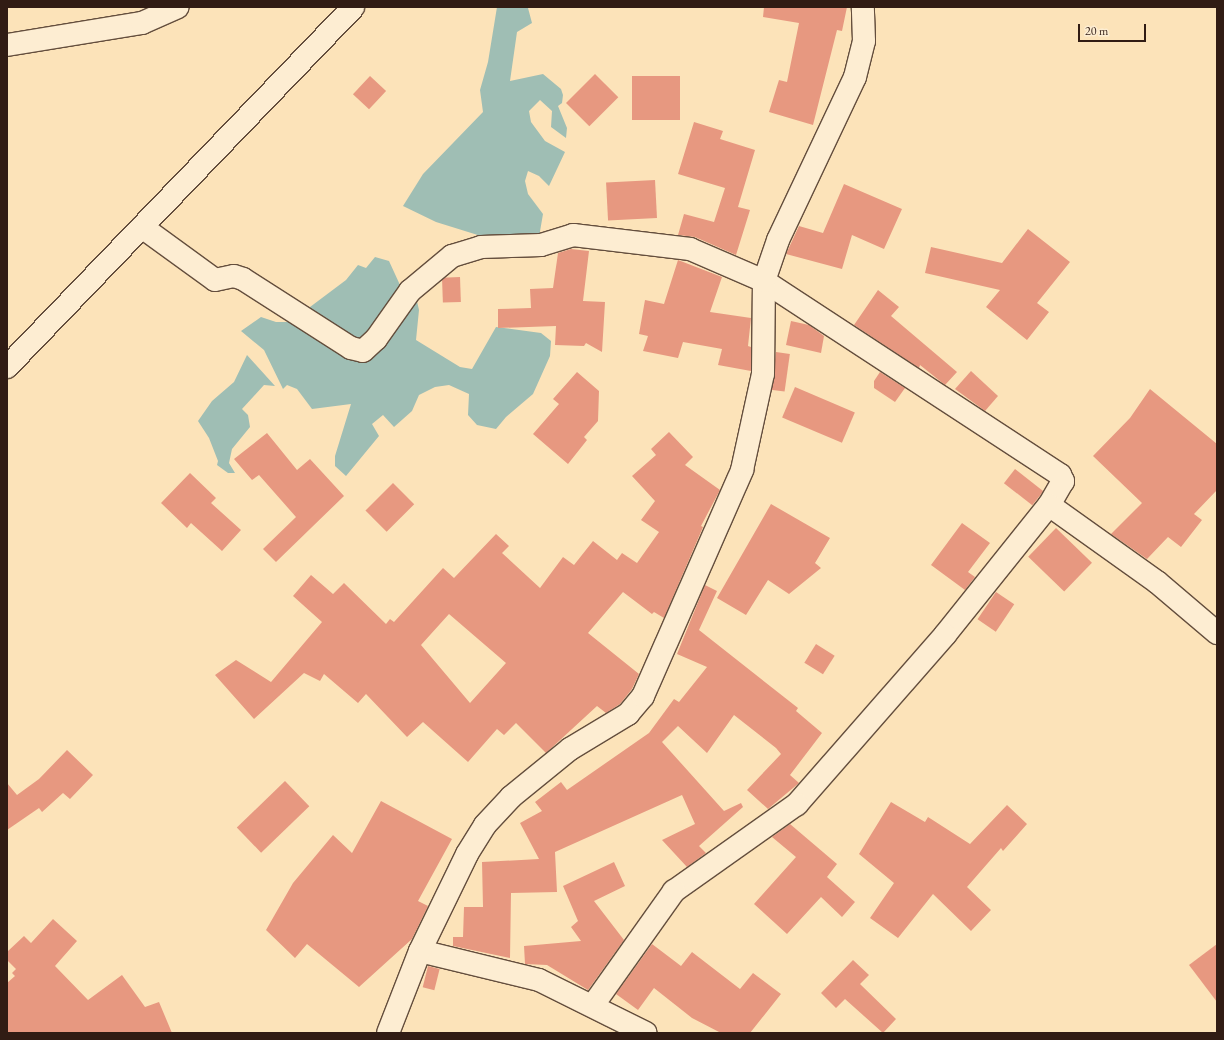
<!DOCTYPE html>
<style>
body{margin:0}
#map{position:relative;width:1224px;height:1040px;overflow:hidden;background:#fce3b9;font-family:"EB Garamond",serif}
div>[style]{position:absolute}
.water>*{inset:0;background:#9fbeb4}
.building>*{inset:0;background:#e79880;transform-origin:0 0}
.roads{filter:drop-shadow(1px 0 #644e3d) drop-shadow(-1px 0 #644e3d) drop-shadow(0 1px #644e3d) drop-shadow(0 -1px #644e3d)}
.street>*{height:22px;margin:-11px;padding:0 11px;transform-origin:11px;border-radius:11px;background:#fdedd2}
span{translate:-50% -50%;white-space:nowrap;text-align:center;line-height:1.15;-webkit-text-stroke:3px #fdedd2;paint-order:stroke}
.frame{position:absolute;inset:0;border:8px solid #311c14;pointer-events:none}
.scale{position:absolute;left:1078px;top:24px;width:68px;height:18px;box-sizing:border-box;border:2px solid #311c14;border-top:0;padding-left:5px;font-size:12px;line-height:14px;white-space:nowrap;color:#311c14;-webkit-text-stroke:3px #fdedd2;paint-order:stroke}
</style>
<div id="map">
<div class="water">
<div style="clip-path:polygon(497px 7px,528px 8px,532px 23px,517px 32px,510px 81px,543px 74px,561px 89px,563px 95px,562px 103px,558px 106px,567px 128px,566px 138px,551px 127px,552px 111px,540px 100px,529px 111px,531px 122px,545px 141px,565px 152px,549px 186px,539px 176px,528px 171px,525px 181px,528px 194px,543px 214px,538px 243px,497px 241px,436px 222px,403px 206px,423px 174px,483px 112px,480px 90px,488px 62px)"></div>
<div style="clip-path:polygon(375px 257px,389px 261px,400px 285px,416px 297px,419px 310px,416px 340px,460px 367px,472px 369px,496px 327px,541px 333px,551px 341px,550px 356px,533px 394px,506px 417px,496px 429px,477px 425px,468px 415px,469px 394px,449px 385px,435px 387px,419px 395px,412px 411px,394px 427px,383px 415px,372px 424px,379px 436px,346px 476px,335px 466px,335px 456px,351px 404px,312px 409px,297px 389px,287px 385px,283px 389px,264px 350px,241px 331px,261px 317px,276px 322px,290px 322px,346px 280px,358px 265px,366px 268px)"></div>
<div style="clip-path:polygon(247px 355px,275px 386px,264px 385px,242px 409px,248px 415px,250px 427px,232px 449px,229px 463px,235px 473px,228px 473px,217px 465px,218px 461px,209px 438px,198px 421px,212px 401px,234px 382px)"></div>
</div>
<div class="building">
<div style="clip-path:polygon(764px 7px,847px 7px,842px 31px,837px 30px,813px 125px,769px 112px,779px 80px,787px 82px,799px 23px,763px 17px)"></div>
<div style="left:595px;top:74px;width:33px;height:41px;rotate:45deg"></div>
<div style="left:370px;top:76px;width:22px;height:25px;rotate:43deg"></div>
<div style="left:680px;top:76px;width:44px;height:48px;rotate:90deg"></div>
<div style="clip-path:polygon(694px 122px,723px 131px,720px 139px,755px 150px,738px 207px,750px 210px,736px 255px,695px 237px,678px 235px,684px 214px,714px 222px,725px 188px,678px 174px)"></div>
<div style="left:655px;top:180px;width:38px;height:49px;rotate:87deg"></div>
<div style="clip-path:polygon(844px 184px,902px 209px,884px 249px,852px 235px,842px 269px,786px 254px,799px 226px,823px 233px)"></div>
<div style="clip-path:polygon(1028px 229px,1070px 262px,1037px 303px,1049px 312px,1027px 340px,986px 307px,1000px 290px,925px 273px,931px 247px,1002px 263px)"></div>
<div style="clip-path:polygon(571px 249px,589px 251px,583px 301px,605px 302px,602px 352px,586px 343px,584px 346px,555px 345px,556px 326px,498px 328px,498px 309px,531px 308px,530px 289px,553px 288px,558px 253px)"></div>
<div style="clip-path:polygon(678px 260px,722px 277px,710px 312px,751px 318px,748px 346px,751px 347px,751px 371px,718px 365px,722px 349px,683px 342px,678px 358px,643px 351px,648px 336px,639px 334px,645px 300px,664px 304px)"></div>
<div style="left:460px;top:277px;width:25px;height:18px;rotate:88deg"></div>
<div style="clip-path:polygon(878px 290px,899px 307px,891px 316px,957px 372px,945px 385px,920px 365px,919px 368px,854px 325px)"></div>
<div style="clip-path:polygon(791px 321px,809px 325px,824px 336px,821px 353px,786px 345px)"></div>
<div style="left:776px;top:352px;width:14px;height:38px;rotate:8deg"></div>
<div style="clip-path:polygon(971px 371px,998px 396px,985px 411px,955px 389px)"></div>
<div style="clip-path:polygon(577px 372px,599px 391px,598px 421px,584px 437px,587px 440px,568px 464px,533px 434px,559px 404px,553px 399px)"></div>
<div style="clip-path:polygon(880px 372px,905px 388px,895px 402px,874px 388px,874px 381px)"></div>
<div style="left:795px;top:387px;width:65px;height:33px;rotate:23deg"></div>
<div style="clip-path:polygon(1150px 389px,1217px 444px,1217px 490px,1194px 514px,1202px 520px,1181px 547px,1168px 537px,1147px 559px,1111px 534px,1142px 503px,1093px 456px,1130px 418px)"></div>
<div style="clip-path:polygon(evenodd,669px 432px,693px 457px,685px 465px,720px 490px,701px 526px,703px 527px,664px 618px,654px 612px,652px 614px,623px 592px,588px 633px,639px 674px,632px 689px,620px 704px,606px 713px,597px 706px,546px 753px,516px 723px,504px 735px,497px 729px,468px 762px,423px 722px,407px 737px,366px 694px,358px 703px,324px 674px,320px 681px,304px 673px,254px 719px,215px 675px,236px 660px,271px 682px,322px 622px,293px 596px,311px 575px,333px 594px,344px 583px,386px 624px,390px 619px,394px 622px,443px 568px,454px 578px,496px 534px,509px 546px,502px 553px,540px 588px,563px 557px,574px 565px,593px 541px,617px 560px,622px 553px,637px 563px,659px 532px,641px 520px,655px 501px,632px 476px,656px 455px,651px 449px,669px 432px,449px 614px,506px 663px,470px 703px,421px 645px,449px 614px)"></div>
<div style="clip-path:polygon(267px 433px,297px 470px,310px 459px,344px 496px,276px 562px,263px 549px,296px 517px,259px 475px,252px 480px,234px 459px)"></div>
<div style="left:1015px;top:469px;width:36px;height:18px;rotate:38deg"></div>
<div style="clip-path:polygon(190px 473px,216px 498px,211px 503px,241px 530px,222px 551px,191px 523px,187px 528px,161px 503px)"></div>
<div style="left:393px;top:483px;width:30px;height:39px;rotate:45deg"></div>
<div style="clip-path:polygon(771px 504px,830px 538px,815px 563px,821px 568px,789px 594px,768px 580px,746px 615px,717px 598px)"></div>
<div style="clip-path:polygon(962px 523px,990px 543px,968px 572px,975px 577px,965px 590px,931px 565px)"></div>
<div style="left:1056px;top:528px;width:50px;height:40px;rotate:44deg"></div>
<div style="clip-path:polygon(705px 585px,717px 591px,699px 630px,798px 708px,796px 711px,822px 733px,790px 775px,799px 783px,768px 809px,747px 790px,781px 754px,776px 748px,734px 715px,707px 753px,678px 726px,662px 742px,724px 811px,741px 803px,743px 807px,699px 846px,706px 853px,687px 867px,662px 840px,695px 824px,682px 795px,555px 852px,557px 892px,511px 893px,510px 958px,453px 946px,453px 937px,463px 937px,464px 907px,483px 907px,482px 862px,539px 859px,520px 823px,542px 811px,535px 802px,561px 782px,567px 790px,649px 733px,674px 699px,679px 702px,707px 667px,677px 654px)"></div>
<div style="left:996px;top:592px;width:22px;height:33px;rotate:34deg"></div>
<div style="left:816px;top:644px;width:22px;height:22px;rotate:32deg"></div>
<div style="clip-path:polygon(67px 750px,93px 775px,70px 799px,63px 793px,42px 812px,39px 808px,7px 830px,7px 783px,17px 795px,39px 779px)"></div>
<div style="left:285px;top:781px;width:35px;height:67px;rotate:46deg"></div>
<div style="clip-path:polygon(381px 801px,452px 839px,418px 901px,428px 906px,412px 939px,359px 987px,307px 944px,295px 958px,266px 930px,293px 883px,333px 835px,352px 853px)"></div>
<div style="clip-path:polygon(891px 802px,925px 822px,928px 817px,970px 844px,1007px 805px,1027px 824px,1003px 851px,1001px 848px,967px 887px,991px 910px,971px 931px,933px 894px,898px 938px,870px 918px,894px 883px,859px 854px)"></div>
<div style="clip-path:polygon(790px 824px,837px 864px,827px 877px,855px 902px,842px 917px,821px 897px,787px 934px,754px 904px,796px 857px,772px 837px)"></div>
<div style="clip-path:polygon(614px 862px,625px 886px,594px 901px,624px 940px,588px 990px,547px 965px,525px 964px,524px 946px,581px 941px,571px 927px,578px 921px,563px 886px)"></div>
<div style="clip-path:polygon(53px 919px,77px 941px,55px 966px,88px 1000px,122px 975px,145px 1007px,159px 1002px,172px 1033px,7px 1033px,7px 983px,15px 976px,12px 973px,16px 969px,7px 960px,7px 952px,24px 936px,31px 943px)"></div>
<div style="clip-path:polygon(652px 944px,681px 966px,692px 952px,740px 989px,753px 973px,781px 994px,750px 1033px,721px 1033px,692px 1018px,654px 988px,638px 1010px,616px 994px)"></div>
<div style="clip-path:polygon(1217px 944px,1217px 1002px,1189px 965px)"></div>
<div style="clip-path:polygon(853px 960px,869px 975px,860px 984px,896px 1019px,883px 1033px,845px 999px,836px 1008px,821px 993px)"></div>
<div style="left:428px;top:966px;width:12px;height:22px;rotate:14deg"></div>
</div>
<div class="roads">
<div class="street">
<div style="left:7px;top:45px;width:137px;rotate:-9.3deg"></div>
<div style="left:142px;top:23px;width:39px;rotate:-24deg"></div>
<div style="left:142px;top:227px;width:90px;rotate:36deg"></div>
<div style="left:215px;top:280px;width:19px;rotate:-12deg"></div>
<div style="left:234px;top:276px;width:9px;rotate:18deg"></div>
<div style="left:243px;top:279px;width:128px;rotate:32.6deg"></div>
<div style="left:351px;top:348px;width:12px;rotate:14deg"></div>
<div style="left:363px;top:351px;width:18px;rotate:-43deg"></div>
<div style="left:376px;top:339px;width:59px;rotate:-54.7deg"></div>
<div style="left:410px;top:291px;width:55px;rotate:-39.8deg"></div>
<div style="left:452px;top:256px;width:30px;rotate:-17deg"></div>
<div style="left:481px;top:247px;width:60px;rotate:-1.9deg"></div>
<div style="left:541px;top:245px;width:34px;rotate:-17deg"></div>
<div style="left:573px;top:235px;width:118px;rotate:6.8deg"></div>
<div style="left:690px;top:249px;width:81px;rotate:23.4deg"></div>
<div style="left:764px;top:281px;width:354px;rotate:33.2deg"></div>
<div style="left:1060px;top:475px;width:7px;rotate:63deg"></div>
<div style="left:1063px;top:481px;width:28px;rotate:120deg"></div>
<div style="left:1049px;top:505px;width:166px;rotate:128.7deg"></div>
<div style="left:945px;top:635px;width:225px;rotate:131.2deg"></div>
<div style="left:797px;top:804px;width:151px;rotate:144.7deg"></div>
<div style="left:674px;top:891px;width:140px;rotate:125.4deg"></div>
<div style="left:7px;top:367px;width:499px;rotate:-46.1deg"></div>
<div style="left:1049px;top:505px;width:133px;rotate:35.5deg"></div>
<div style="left:1157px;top:582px;width:79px;rotate:40.4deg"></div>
<div style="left:420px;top:951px;width:122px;rotate:13.7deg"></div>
<div style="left:539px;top:980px;width:119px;rotate:26.4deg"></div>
<div style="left:388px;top:1033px;width:88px;rotate:-68.7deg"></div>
<div style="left:420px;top:951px;width:108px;rotate:-64.1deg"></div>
<div style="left:467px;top:854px;width:34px;rotate:-58deg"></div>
<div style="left:485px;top:825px;width:38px;rotate:-47deg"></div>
<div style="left:511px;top:797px;width:76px;rotate:-39.1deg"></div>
<div style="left:570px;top:749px;width:68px;rotate:-31.1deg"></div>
<div style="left:628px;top:714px;width:23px;rotate:-50deg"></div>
<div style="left:643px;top:696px;width:247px;rotate:-66.3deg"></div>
<div style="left:742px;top:470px;width:98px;rotate:-77.7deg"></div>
<div style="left:763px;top:374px;width:93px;rotate:-89.4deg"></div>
<div style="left:764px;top:281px;width:43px;rotate:-71.1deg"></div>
<div style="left:778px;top:240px;width:180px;rotate:-64.7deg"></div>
<div style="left:855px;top:77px;width:37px;rotate:-76deg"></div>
<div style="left:864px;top:41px;width:34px;rotate:-92deg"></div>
</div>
</div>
<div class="frame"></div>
<div class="scale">20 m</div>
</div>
